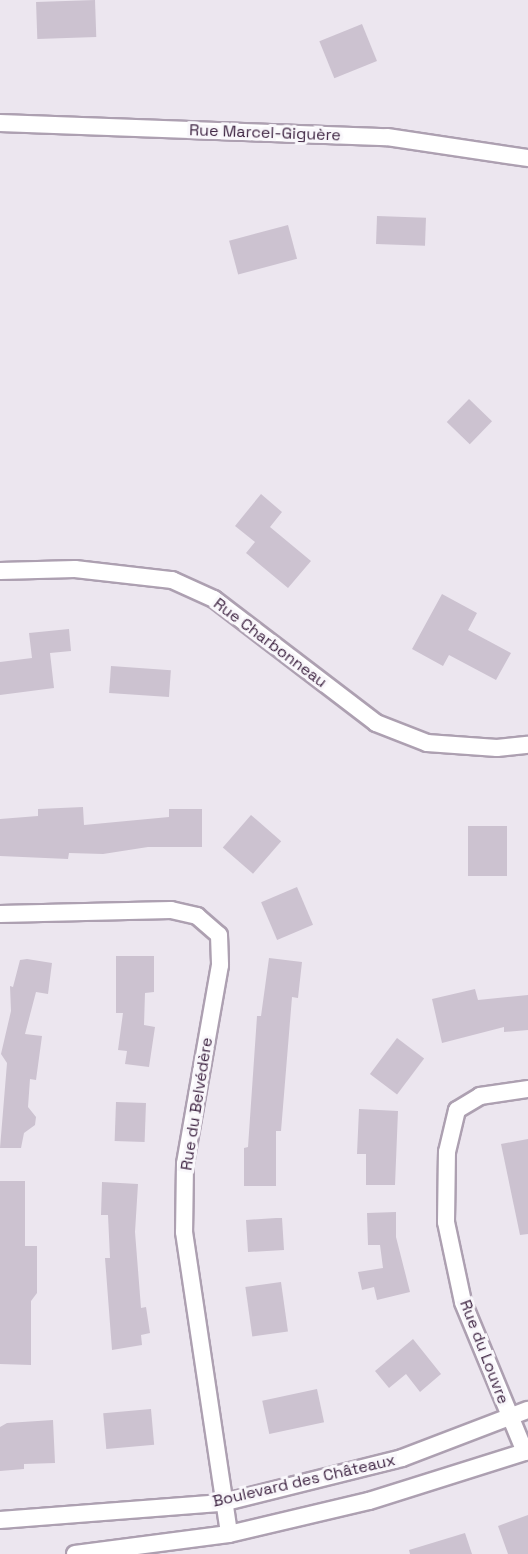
<!DOCTYPE html>
<meta charset="utf-8">
<style>
body{margin:0}
#map{position:relative;width:528px;height:1554px;overflow:hidden;background:#ece6ef;font-family:"Space Grotesk",sans-serif}
div>[style]{position:absolute}
.building>*{inset:0;background:#ccc2d0;transform-origin:0 0}
.roads{filter:drop-shadow(2px 0 #ada0b1) drop-shadow(-2px 0 #ada0b1) drop-shadow(0 2px #ada0b1) drop-shadow(0 -2px #ada0b1)}
.minor>*{height:16px;margin:-8px;padding:0 8px;transform-origin:8px;border-radius:8px;background:#fff}
.tertiary>*{height:16px;margin:-8px;padding:0 8px;transform-origin:8px;border-radius:8px;background:#fff}
span{translate:-50% -50%;white-space:nowrap;text-align:center;line-height:1.15;-webkit-text-stroke:6px #f9f7fb;paint-order:stroke}
.street-label{font-size:16px;color:#3e2442}
</style>
<div id="map">
<div class="building">
<div style="left:95px;top:0;width:37px;height:59px;rotate:88deg"></div>
<div style="left:362px;top:24px;width:40px;height:46px;rotate:68deg"></div>
<div style="left:377px;top:216px;width:49px;height:28px;rotate:2deg"></div>
<div style="left:288px;top:225px;width:35px;height:61px;rotate:75deg"></div>
<div style="left:469px;top:399px;width:32px;height:32px;rotate:44deg"></div>
<div style="clip-path:polygon(261px 494px,282px 512px,270px 527px,311px 561px,288px 588px,246px 553px,255px 542px,235px 526px)"></div>
<div style="clip-path:polygon(442px 594px,477px 613px,468px 630px,511px 653px,496px 680px,449px 655px,443px 666px,412px 649px)"></div>
<div style="clip-path:polygon(69px 629px,71px 651px,50px 653px,54px 688px,0 695px,0 662px,32px 658px,29px 633px)"></div>
<div style="left:111px;top:666px;width:60px;height:27px;rotate:4deg"></div>
<div style="clip-path:polygon(83px 807px,84px 825px,169px 817px,169px 809px,202px 809px,202px 847px,148px 847px,103px 854px,69px 853px,68px 859px,0 856px,0 819px,38px 816px,38px 809px)"></div>
<div style="left:251px;top:815px;width:40px;height:43px;rotate:41deg"></div>
<div style="left:468px;top:826px;width:39px;height:50px"></div>
<div style="left:297px;top:887px;width:41px;height:39px;rotate:67deg"></div>
<div style="clip-path:polygon(116px 956px,154px 956px,154px 992px,145px 993px,144px 1025px,155px 1027px,149px 1067px,125px 1064px,127px 1051px,118px 1050px,123px 1013px,116px 1013px)"></div>
<div style="clip-path:polygon(269px 958px,302px 962px,298px 998px,292px 997px,281px 1131px,276px 1131px,276px 1186px,244px 1186px,244px 1148px,248px 1147px,257px 1016px,261px 1016px)"></div>
<div style="clip-path:polygon(27px 959px,52px 963px,48px 994px,36px 992px,25px 1034px,42px 1036px,36px 1080px,30px 1079px,28px 1107px,36px 1117px,35px 1125px,24px 1133px,21px 1148px,0 1148px,7px 1063px,1px 1054px,11px 1011px,10px 986px,13px 987px,20px 960px)"></div>
<div style="clip-path:polygon(475px 989px,478px 1000px,528px 995px,528px 1030px,504px 1032px,504px 1027px,442px 1043px,432px 999px)"></div>
<div style="left:397px;top:1038px;width:34px;height:45px;rotate:37deg"></div>
<div style="left:116px;top:1102px;width:30px;height:39px;rotate:2deg"></div>
<div style="clip-path:polygon(359px 1109px,398px 1111px,395px 1185px,366px 1185px,366px 1154px,357px 1154px)"></div>
<div style="clip-path:polygon(528px 1139px,528px 1234px,520px 1235px,501px 1144px)"></div>
<div style="clip-path:polygon(0 1181px,25px 1181px,25px 1246px,37px 1246px,37px 1293px,31px 1301px,31px 1365px,0 1364px)"></div>
<div style="clip-path:polygon(102px 1182px,138px 1184px,135px 1232px,141px 1308px,146px 1307px,150px 1333px,141px 1335px,142px 1345px,112px 1350px,105px 1258px,110px 1258px,108px 1215px,101px 1215px)"></div>
<div style="clip-path:polygon(396px 1212px,396px 1237px,410px 1292px,377px 1300px,374px 1287px,362px 1290px,358px 1272px,383px 1268px,380px 1245px,368px 1245px,367px 1213px)"></div>
<div style="clip-path:polygon(276px 1218px,282px 1218px,284px 1250px,248px 1252px,246px 1220px)"></div>
<div style="left:281px;top:1282px;width:50px;height:36px;rotate:82deg"></div>
<div style="clip-path:polygon(413px 1339px,441px 1374px,420px 1392px,406px 1374px,389px 1388px,375px 1371px)"></div>
<div style="left:317px;top:1389px;width:34px;height:56px;rotate:78deg"></div>
<div style="left:151px;top:1409px;width:36px;height:48px;rotate:85deg"></div>
<div style="clip-path:polygon(53px 1420px,55px 1463px,24px 1464px,24px 1469px,0 1471px,0 1427px,7px 1423px)"></div>
<div style="clip-path:polygon(528px 1515px,528px 1554px,508px 1554px,498px 1526px)"></div>
<div style="clip-path:polygon(465px 1533px,472px 1554px,410px 1554px,409px 1550px)"></div>
</div>
<div class="roads">
<div class="minor">
<div style="left:0;top:123px;width:387px;rotate:2.1deg"></div>
<div style="left:387px;top:137px;width:143px;rotate:8.5deg"></div>
<div style="left:0;top:571px;width:75px;rotate:-1.5deg"></div>
<div style="left:75px;top:569px;width:98px;rotate:6.5deg"></div>
<div style="left:172px;top:580px;width:46px;rotate:24.3deg"></div>
<div style="left:214px;top:599px;width:204px;rotate:37.4deg"></div>
<div style="left:376px;top:723px;width:55px;rotate:21.4deg"></div>
<div style="left:427px;top:743px;width:70px;rotate:4.1deg"></div>
<div style="left:497px;top:748px;width:31px;rotate:-6deg"></div>
<div style="left:0;top:914px;width:171px;rotate:-1.3deg"></div>
<div style="left:171px;top:910px;width:27px;rotate:13deg"></div>
<div style="left:197px;top:916px;width:29px;rotate:41deg"></div>
<div style="left:219px;top:935px;width:30px;rotate:88deg"></div>
<div style="left:220px;top:965px;width:202px;rotate:100deg"></div>
<div style="left:185px;top:1164px;width:68px;rotate:90.8deg"></div>
<div style="left:184px;top:1232px;width:305px;rotate:81.5deg"></div>
<div style="left:525px;top:1452px;width:162px;rotate:-112.5deg"></div>
<div style="left:463px;top:1302px;width:82px;rotate:-102deg"></div>
<div style="left:446px;top:1222px;width:70px;rotate:-89.2deg"></div>
<div style="left:447px;top:1152px;width:43px;rotate:-76.6deg"></div>
<div style="left:457px;top:1110px;width:27px;rotate:-31deg"></div>
<div style="left:480px;top:1096px;width:49px;rotate:-8.3deg"></div>
</div>
<div class="tertiary">
<div style="left:0;top:1520px;width:223px;rotate:-4.4deg"></div>
<div style="left:222px;top:1503px;width:186px;rotate:-14deg"></div>
<div style="left:402px;top:1458px;width:135px;rotate:-20.9deg"></div>
<div style="left:75px;top:1554px;width:155px;rotate:-7.4deg"></div>
<div style="left:229px;top:1534px;width:144px;rotate:-13.3deg"></div>
<div style="left:369px;top:1501px;width:167px;rotate:-17.5deg"></div>
</div>
</div>
<div class="street-label">
<span style="left:265px;top:133px;rotate:2deg">Rue Marcel-Giguère</span>
<span style="left:270px;top:643px;rotate:37deg">Rue Charbonneau</span>
<span style="left:197px;top:1104px;rotate:-81deg">Rue du Belvédère</span>
<span style="left:484px;top:1352px;rotate:69deg">Rue du Louvre</span>
<span style="left:304px;top:1481px;rotate:-13deg">Boulevard des Châteaux</span>
</div>
</div>
